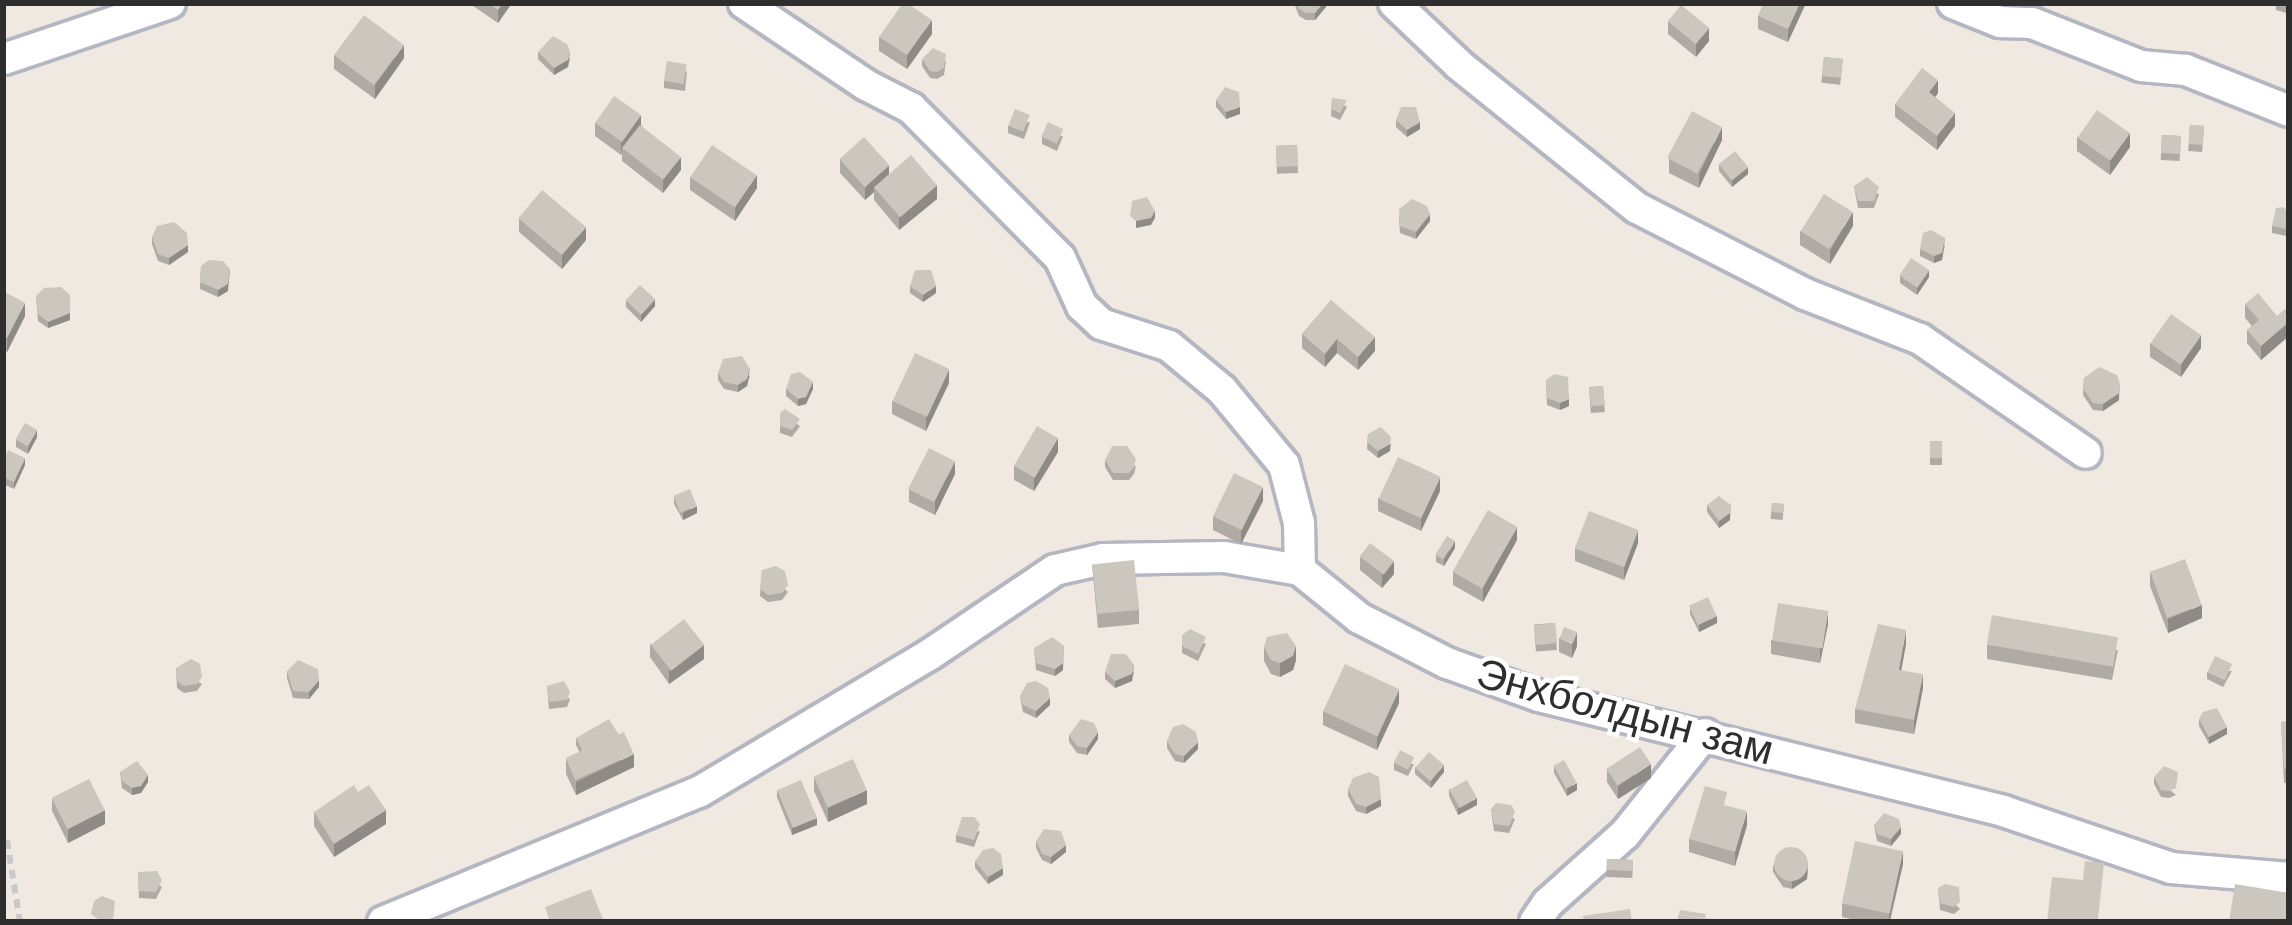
<!DOCTYPE html>
<meta charset="utf-8">
<style>
body{margin:0}
#map{position:relative;width:2292px;height:925px;overflow:hidden;background:#efe9e1;font-family:"DM Sans",sans-serif}
div>[style]{position:absolute}
.path>*{height:6px;margin-top:-3px;transform-origin:0;background:repeating-linear-gradient(90deg,#c9c9c9 0 9px,transparent 0 15px)}
.roads{filter:drop-shadow(3px 0 #b4b7c1) drop-shadow(-3px 0 #b4b7c1) drop-shadow(0 3px #b4b7c1) drop-shadow(0 -3px #b4b7c1)}
.minor>*{height:30px;margin:-15px;padding:0 15px;transform-origin:15px;border-radius:15px;background:#fff}
.wall>*{inset:0;background:#afaba4;transform-origin:0 0}
.shaded-wall>*{inset:0;background:#8e8b86}
.building>*{inset:0;background:#cbc7bf;transform-origin:0 0}
.round{border-radius:50%}
span{translate:-50% -50%;white-space:nowrap;text-align:center;line-height:1.15;-webkit-text-stroke:9px #fff;paint-order:stroke}
.street-label{font-size:42px;color:#2e2e2e}
.frame{position:absolute;inset:0;border:6px solid #2e2e2e;pointer-events:none}
</style>
<div id="map">
<div class="path">
<div style="left:7px;top:840px;width:83px;rotate:81deg"></div>
</div>
<div class="roads">
<div class="minor">
<div style="left:744px;top:3px;width:147px;rotate:33.9deg"></div>
<div style="left:866px;top:85px;width:51px;rotate:27.1deg"></div>
<div style="left:911px;top:108px;width:211px;rotate:45.2deg"></div>
<div style="left:1060px;top:258px;width:53px;rotate:65.4deg"></div>
<div style="left:1082px;top:306px;width:26px;rotate:43deg"></div>
<div style="left:1101px;top:324px;width:71px;rotate:17.9deg"></div>
<div style="left:1169px;top:346px;width:69px;rotate:39.7deg"></div>
<div style="left:1222px;top:390px;width:97px;rotate:50.4deg"></div>
<div style="left:1284px;top:465px;width:60px;rotate:75.5deg"></div>
<div style="left:1299px;top:523px;width:47px;rotate:88.8deg"></div>
<div style="left:1394px;top:3px;width:90px;rotate:43.6deg"></div>
<div style="left:1459px;top:65px;width:228px;rotate:38.8deg"></div>
<div style="left:1637px;top:208px;width:189px;rotate:27.1deg"></div>
<div style="left:1805px;top:294px;width:123px;rotate:21.4deg"></div>
<div style="left:1920px;top:339px;width:201px;rotate:34.5deg"></div>
<div style="left:1953px;top:3px;width:51px;rotate:22deg"></div>
<div style="left:2000px;top:22px;width:32px;rotate:2deg"></div>
<div style="left:2032px;top:23px;width:117px;rotate:21.5deg"></div>
<div style="left:2141px;top:66px;width:45px;rotate:5.1deg"></div>
<div style="left:2186px;top:70px;width:111px;rotate:21.7deg"></div>
<div style="left:4px;top:59px;width:175px;rotate:-18.6deg"></div>
<div style="left:383px;top:922px;width:342px;rotate:-22.4deg"></div>
<div style="left:699px;top:792px;width:268px;rotate:-30.8deg"></div>
<div style="left:929px;top:655px;width:152px;rotate:-34deg"></div>
<div style="left:1055px;top:570px;width:49px;rotate:-12.9deg"></div>
<div style="left:1103px;top:559px;width:121px;rotate:-0.9deg"></div>
<div style="left:1224px;top:557px;width:77px;rotate:9.7deg"></div>
<div style="left:1300px;top:570px;width:76px;rotate:39.1deg"></div>
<div style="left:1359px;top:618px;width:99px;rotate:27.1deg"></div>
<div style="left:1447px;top:663px;width:98px;rotate:19.7deg"></div>
<div style="left:1539px;top:696px;width:478px;rotate:13.9deg"></div>
<div style="left:2003px;top:811px;width:177px;rotate:18.7deg"></div>
<div style="left:2171px;top:868px;width:118px;rotate:4.8deg"></div>
<div style="left:1535px;top:922px;width:23px;rotate:-56deg"></div>
<div style="left:1548px;top:903px;width:103px;rotate:-41.9deg"></div>
<div style="left:1625px;top:834px;width:128px;rotate:-51.3deg"></div>
</div>
</div>
<div class="wall">
<div style="clip-path:polygon(473px 3px,512px 3px,498px 23px,473px 6px)"></div>
<div style="clip-path:polygon(1294px 3px,1326px 3px,1326px 7px,1315px 20px,1306px 20px,1299px 16px)"></div>
<div style="clip-path:polygon(1764px 3px,1806px 3px,1788px 42px,1758px 29px,1758px 16px)"></div>
<div style="clip-path:polygon(2276px 3px,2289px 3px,2289px 23px,2286px 22px,2286px 13px,2276px 10px)"></div>
<div style="clip-path:polygon(1668px 21px,1709px 41px,1696px 57px,1668px 34px)"></div>
<div style="clip-path:polygon(932px 34px,907px 69px,879px 51px,879px 37px)"></div>
<div style="clip-path:polygon(538px 52px,570px 59px,568px 67px,554px 75px,538px 59px)"></div>
<div style="clip-path:polygon(334px 55px,404px 58px,375px 99px,334px 69px)"></div>
<div style="left:1824px;top:57px;width:19px;height:26px;rotate:6deg"></div>
<div style="clip-path:polygon(922px 59px,946px 61px,944px 75px,937px 79px,930px 78px,922px 66px)"></div>
<div style="clip-path:polygon(687px 71px,685px 91px,664px 88px,664px 81px)"></div>
<div style="clip-path:polygon(1938px 93px,1935px 97px,1955px 126px,1937px 150px,1895px 117px,1895px 104px)"></div>
<div style="clip-path:polygon(1332px 98px,1347px 107px,1340px 120px,1331px 116px)"></div>
<div style="clip-path:polygon(1216px 100px,1240px 114px,1226px 119px,1216px 107px)"></div>
<div style="clip-path:polygon(1396px 120px,1420px 129px,1407px 137px,1396px 127px)"></div>
<div style="clip-path:polygon(1030px 122px,1024px 139px,1008px 133px,1008px 126px)"></div>
<div style="clip-path:polygon(595px 123px,641px 125px,681px 170px,663px 193px,622px 161px,622px 154px,621px 155px,595px 136px)"></div>
<div style="left:2190px;top:125px;width:14px;height:26px;rotate:4deg"></div>
<div style="left:2162px;top:135px;width:19px;height:25px;rotate:3deg"></div>
<div style="clip-path:polygon(1063px 136px,1057px 151px,1042px 144px,1042px 137px)"></div>
<div style="clip-path:polygon(2077px 137px,2130px 147px,2110px 175px,2077px 151px)"></div>
<div style="clip-path:polygon(1722px 140px,1699px 188px,1669px 173px,1669px 159px)"></div>
<div style="left:1297px;top:145px;width:28px;height:21px;rotate:88deg"></div>
<div style="clip-path:polygon(840px 159px,889px 174px,937px 199px,899px 230px,874px 200px,874px 192px,865px 200px,840px 173px)"></div>
<div style="clip-path:polygon(1719px 164px,1748px 174px,1732px 187px,1719px 171px)"></div>
<div style="clip-path:polygon(690px 177px,757px 188px,735px 221px,690px 190px)"></div>
<div style="clip-path:polygon(1854px 186px,1879px 194px,1874px 208px,1858px 208px)"></div>
<div style="clip-path:polygon(2289px 213px,2286px 236px,2272px 233px,2272px 226px)"></div>
<div style="clip-path:polygon(1399px 216px,1430px 221px,1416px 239px,1400px 233px)"></div>
<div style="clip-path:polygon(519px 219px,586px 240px,562px 269px,519px 232px)"></div>
<div style="clip-path:polygon(1853px 226px,1830px 264px,1800px 245px,1800px 231px)"></div>
<div style="clip-path:polygon(152px 237px,188px 252px,169px 265px,158px 261px,152px 244px)"></div>
<div style="clip-path:polygon(1945px 245px,1942px 260px,1934px 263px,1920px 256px,1920px 249px)"></div>
<div style="clip-path:polygon(201px 266px,228px 291px,218px 297px,200px 289px)"></div>
<div style="clip-path:polygon(1900px 276px,1929px 277px,1917px 295px,1900px 283px)"></div>
<div style="clip-path:polygon(910px 286px,936px 293px,923px 302px,910px 293px)"></div>
<div style="clip-path:polygon(3px 291px,25px 316px,7px 352px,3px 350px)"></div>
<div style="clip-path:polygon(70px 295px,70px 320px,48px 328px,38px 321px,36px 296px)"></div>
<div style="clip-path:polygon(626px 300px,655px 306px,641px 322px,626px 307px)"></div>
<div style="clip-path:polygon(1331px 300px,1375px 351px,1358px 370px,1337px 353px,1325px 367px,1302px 348px,1302px 334px)"></div>
<div style="clip-path:polygon(2245px 304px,2277px 316px,2289px 315px,2289px 336px,2261px 360px,2247px 343px,2247px 330px,2252px 326px,2245px 318px)"></div>
<div style="clip-path:polygon(2150px 343px,2201px 348px,2181px 377px,2150px 357px)"></div>
<div style="clip-path:polygon(718px 373px,750px 376px,747px 386px,738px 392px,724px 389px,718px 380px)"></div>
<div style="clip-path:polygon(2084px 378px,2120px 384px,2119px 400px,2103px 411px,2093px 410px,2083px 395px)"></div>
<div style="clip-path:polygon(1546px 380px,1569px 406px,1560px 410px,1547px 405px)"></div>
<div style="clip-path:polygon(949px 383px,926px 431px,892px 414px,892px 401px)"></div>
<div style="left:1603px;top:386px;width:26px;height:14px;rotate:86deg"></div>
<div style="clip-path:polygon(786px 389px,813px 389px,806px 404px,798px 406px,786px 396px)"></div>
<div style="clip-path:polygon(780px 413px,800px 426px,792px 437px,780px 433px)"></div>
<div style="clip-path:polygon(1368px 434px,1391px 444px,1390px 451px,1378px 458px,1367px 449px)"></div>
<div style="clip-path:polygon(37px 437px,28px 454px,16px 447px,16px 440px)"></div>
<div style="left:1930px;top:441px;width:12px;height:24px"></div>
<div style="clip-path:polygon(1058px 452px,1034px 491px,1014px 480px,1014px 466px)"></div>
<div style="clip-path:polygon(1105px 460px,1136px 466px,1134px 474px,1129px 480px,1113px 480px,1105px 467px)"></div>
<div style="clip-path:polygon(3px 462px,25px 465px,14px 489px,3px 484px)"></div>
<div style="clip-path:polygon(955px 474px,935px 515px,909px 502px,909px 489px)"></div>
<div style="clip-path:polygon(1440px 491px,1421px 531px,1378px 511px,1378px 498px)"></div>
<div style="clip-path:polygon(674px 497px,697px 513px,683px 520px,674px 504px)"></div>
<div style="clip-path:polygon(1263px 501px,1241px 544px,1213px 530px,1213px 516px)"></div>
<div style="left:1772px;top:503px;width:12px;height:16px;rotate:5deg"></div>
<div style="clip-path:polygon(1707px 505px,1731px 505px,1730px 520px,1719px 528px,1707px 512px)"></div>
<div style="clip-path:polygon(1517px 540px,1483px 602px,1453px 585px,1453px 572px)"></div>
<div style="clip-path:polygon(1638px 543px,1624px 580px,1575px 561px,1575px 548px)"></div>
<div style="clip-path:polygon(1455px 548px,1444px 566px,1436px 562px,1436px 555px)"></div>
<div style="clip-path:polygon(1360px 557px,1394px 574px,1382px 588px,1360px 570px)"></div>
<div style="clip-path:polygon(1092px 565px,1139px 610px,1139px 624px,1098px 628px)"></div>
<div style="clip-path:polygon(762px 570px,788px 592px,782px 600px,768px 602px,760px 596px)"></div>
<div style="clip-path:polygon(2150px 572px,2202px 618px,2168px 633px,2150px 586px)"></div>
<div style="clip-path:polygon(1690px 607px,1717px 623px,1699px 632px,1690px 614px)"></div>
<div style="left:1555px;top:623px;width:27px;height:21px;rotate:86deg"></div>
<div style="clip-path:polygon(1828px 624px,1820px 663px,1771px 654px,1771px 640px)"></div>
<div style="clip-path:polygon(1182px 635px,1206px 644px,1198px 661px,1182px 653px)"></div>
<div style="clip-path:polygon(1559px 638px,1577px 646px,1572px 658px,1559px 652px)"></div>
<div style="clip-path:polygon(650px 644px,704px 659px,669px 684px,650px 657px)"></div>
<div style="clip-path:polygon(1906px 644px,1901px 670px,1923px 688px,1914px 734px,1855px 723px,1855px 709px)"></div>
<div style="clip-path:polygon(1987px 645px,2118px 650px,2112px 680px,1987px 659px)"></div>
<div style="clip-path:polygon(1064px 646px,1063px 670px,1055px 676px,1036px 670px,1034px 648px)"></div>
<div style="clip-path:polygon(1264px 647px,1296px 660px,1293px 670px,1280px 677px,1271px 674px,1264px 661px)"></div>
<div style="clip-path:polygon(176px 668px,202px 684px,197px 691px,184px 693px,177px 688px)"></div>
<div style="clip-path:polygon(287px 671px,319px 687px,309px 699px,293px 698px,287px 678px)"></div>
<div style="clip-path:polygon(2232px 671px,2223px 687px,2207px 679px,2207px 672px)"></div>
<div style="clip-path:polygon(1105px 672px,1134px 672px,1132px 681px,1115px 688px,1105px 679px)"></div>
<div style="clip-path:polygon(547px 686px,570px 699px,567px 707px,549px 709px)"></div>
<div style="clip-path:polygon(1020px 696px,1050px 705px,1036px 718px,1023px 712px)"></div>
<div style="clip-path:polygon(1399px 703px,1377px 750px,1323px 725px,1323px 711px)"></div>
<div style="clip-path:polygon(2199px 719px,2227px 734px,2209px 744px,2199px 726px)"></div>
<div style="clip-path:polygon(2289px 721px,2289px 783px,2284px 783px,2281px 722px)"></div>
<div style="clip-path:polygon(1069px 735px,1098px 739px,1087px 755px,1077px 753px,1069px 742px)"></div>
<div style="clip-path:polygon(576px 738px,634px 767px,576px 795px,566px 774px,566px 760px,580px 753px,576px 745px)"></div>
<div style="clip-path:polygon(1167px 741px,1198px 749px,1184px 763px,1175px 761px,1167px 748px)"></div>
<div style="clip-path:polygon(1394px 763px,1414px 764px,1408px 776px,1394px 770px)"></div>
<div style="clip-path:polygon(1554px 766px,1577px 790px,1567px 796px,1554px 773px)"></div>
<div style="clip-path:polygon(1415px 767px,1444px 772px,1431px 788px,1415px 774px)"></div>
<div style="clip-path:polygon(1607px 769px,1651px 778px,1618px 799px,1607px 782px)"></div>
<div style="clip-path:polygon(120px 772px,148px 782px,141px 793px,132px 795px,122px 788px)"></div>
<div style="clip-path:polygon(814px 777px,867px 804px,828px 822px,814px 791px)"></div>
<div style="clip-path:polygon(2154px 777px,2176px 795px,2169px 798px,2161px 797px,2154px 784px)"></div>
<div style="clip-path:polygon(1348px 789px,1381px 806px,1366px 814px,1356px 811px,1348px 796px)"></div>
<div style="clip-path:polygon(1449px 789px,1477px 805px,1458px 815px,1449px 796px)"></div>
<div style="clip-path:polygon(777px 790px,817px 825px,792px 835px,777px 797px)"></div>
<div style="clip-path:polygon(358px 792px,386px 824px,334px 857px,314px 826px,314px 812px)"></div>
<div style="clip-path:polygon(52px 798px,105px 824px,68px 843px,52px 811px)"></div>
<div style="clip-path:polygon(1491px 809px,1515px 819px,1509px 833px,1494px 831px)"></div>
<div style="clip-path:polygon(1747px 825px,1735px 866px,1689px 852px,1689px 839px)"></div>
<div style="clip-path:polygon(1874px 825px,1901px 834px,1891px 846px,1877px 841px)"></div>
<div style="clip-path:polygon(980px 831px,974px 847px,956px 842px,956px 835px)"></div>
<div style="clip-path:polygon(1036px 841px,1066px 852px,1051px 864px,1042px 860px,1036px 848px)"></div>
<div style="left:1607px;top:859px;width:26px;height:18px;rotate:2deg"></div>
<div style="clip-path:polygon(975px 861px,1003px 875px,988px 884px,975px 868px)"></div>
<div style="clip-path:polygon(1903px 864px,1890px 922px,1865px 922px,1842px 917px,1842px 904px)"></div>
<div style="clip-path:polygon(1773px 865px,1808px 870px,1807px 879px,1792px 889px,1783px 887px,1773px 872px)"></div>
<div style="clip-path:polygon(138px 872px,162px 887px,156px 899px,139px 898px)"></div>
<div style="clip-path:polygon(1938px 888px,1960px 909px,1954px 914px,1940px 910px)"></div>
</div>
<div class="shaded-wall">
<div style="clip-path:polygon(503px 3px,512px 3px,498px 23px,498px 10px)"></div>
<div style="clip-path:polygon(1323px 3px,1326px 3px,1326px 7px,1315px 20px,1315px 13px)"></div>
<div style="clip-path:polygon(1800px 3px,1806px 3px,1788px 42px,1788px 29px)"></div>
<div style="clip-path:polygon(932px 20px,932px 34px,907px 69px,907px 55px)"></div>
<div style="clip-path:polygon(1709px 28px,1709px 41px,1696px 57px,1696px 44px)"></div>
<div style="clip-path:polygon(404px 45px,404px 58px,375px 99px,375px 85px)"></div>
<div style="clip-path:polygon(570px 52px,568px 67px,554px 75px,554px 68px)"></div>
<div style="clip-path:polygon(1938px 80px,1938px 93px,1929px 106px,1929px 92px)"></div>
<div style="clip-path:polygon(1240px 107px,1240px 114px,1226px 119px,1226px 112px)"></div>
<div style="clip-path:polygon(1955px 113px,1955px 126px,1937px 150px,1937px 136px)"></div>
<div style="clip-path:polygon(641px 115px,641px 128px,622px 148px,621px 155px,621px 141px)"></div>
<div style="clip-path:polygon(1420px 122px,1420px 129px,1407px 137px,1407px 130px)"></div>
<div style="clip-path:polygon(1722px 127px,1722px 140px,1699px 188px,1699px 174px)"></div>
<div style="clip-path:polygon(2130px 133px,2130px 147px,2110px 175px,2110px 161px)"></div>
<div style="clip-path:polygon(681px 157px,681px 170px,663px 193px,663px 179px)"></div>
<div style="clip-path:polygon(889px 165px,889px 178px,874px 187px,874px 192px,865px 200px,865px 187px)"></div>
<div style="clip-path:polygon(1748px 167px,1748px 174px,1732px 187px,1732px 180px)"></div>
<div style="clip-path:polygon(757px 175px,757px 188px,735px 221px,735px 207px)"></div>
<div style="clip-path:polygon(937px 185px,937px 199px,899px 230px,899px 217px)"></div>
<div style="clip-path:polygon(1155px 211px,1155px 218px,1151px 225px,1136px 228px,1136px 221px)"></div>
<div style="clip-path:polygon(1853px 212px,1853px 226px,1830px 264px,1830px 250px)"></div>
<div style="clip-path:polygon(1430px 214px,1430px 221px,1416px 239px,1416px 232px)"></div>
<div style="clip-path:polygon(586px 227px,586px 240px,562px 269px,562px 255px)"></div>
<div style="clip-path:polygon(1945px 238px,1942px 260px,1934px 263px,1934px 256px)"></div>
<div style="clip-path:polygon(188px 245px,188px 252px,169px 265px,169px 258px)"></div>
<div style="clip-path:polygon(230px 269px,228px 291px,218px 297px,218px 290px)"></div>
<div style="clip-path:polygon(1929px 270px,1929px 277px,1917px 295px,1917px 288px)"></div>
<div style="clip-path:polygon(936px 286px,936px 293px,923px 302px,923px 295px)"></div>
<div style="clip-path:polygon(655px 299px,655px 306px,641px 322px,641px 315px)"></div>
<div style="clip-path:polygon(25px 303px,25px 316px,7px 352px,7px 338px)"></div>
<div style="clip-path:polygon(70px 313px,70px 320px,48px 328px,48px 322px)"></div>
<div style="clip-path:polygon(2289px 322px,2289px 336px,2261px 360px,2261px 346px)"></div>
<div style="clip-path:polygon(2201px 335px,2201px 348px,2181px 377px,2181px 364px)"></div>
<div style="clip-path:polygon(1375px 337px,1375px 351px,1358px 370px,1358px 357px)"></div>
<div style="clip-path:polygon(1337px 339px,1337px 353px,1325px 367px,1325px 354px)"></div>
<div style="clip-path:polygon(750px 369px,747px 386px,738px 392px,738px 385px)"></div>
<div style="clip-path:polygon(949px 369px,949px 383px,926px 431px,926px 417px)"></div>
<div style="clip-path:polygon(813px 382px,813px 389px,806px 404px,798px 406px,798px 399px)"></div>
<div style="clip-path:polygon(2119px 393px,2119px 400px,2103px 411px,2103px 404px)"></div>
<div style="clip-path:polygon(1569px 399px,1569px 406px,1560px 410px,1560px 403px)"></div>
<div style="clip-path:polygon(37px 430px,37px 437px,28px 454px,28px 447px)"></div>
<div style="clip-path:polygon(1058px 438px,1058px 452px,1034px 491px,1034px 478px)"></div>
<div style="clip-path:polygon(1390px 444px,1390px 451px,1378px 458px,1378px 451px)"></div>
<div style="clip-path:polygon(25px 458px,25px 465px,14px 489px,14px 482px)"></div>
<div style="clip-path:polygon(955px 461px,955px 474px,935px 515px,935px 501px)"></div>
<div style="clip-path:polygon(1440px 477px,1440px 491px,1421px 531px,1421px 518px)"></div>
<div style="clip-path:polygon(1263px 487px,1263px 501px,1241px 544px,1241px 530px)"></div>
<div style="clip-path:polygon(697px 506px,697px 513px,683px 520px,683px 513px)"></div>
<div style="clip-path:polygon(1730px 513px,1730px 520px,1719px 528px,1719px 521px)"></div>
<div style="clip-path:polygon(1517px 527px,1517px 540px,1483px 602px,1483px 588px)"></div>
<div style="clip-path:polygon(1638px 530px,1638px 543px,1624px 580px,1624px 566px)"></div>
<div style="clip-path:polygon(1455px 541px,1455px 548px,1444px 566px,1444px 559px)"></div>
<div style="clip-path:polygon(1394px 561px,1394px 574px,1382px 588px,1382px 575px)"></div>
<div style="clip-path:polygon(2202px 605px,2202px 618px,2168px 633px,2168px 619px)"></div>
<div style="clip-path:polygon(1828px 611px,1828px 624px,1820px 663px,1820px 649px)"></div>
<div style="clip-path:polygon(1717px 616px,1717px 623px,1699px 632px,1699px 625px)"></div>
<div style="clip-path:polygon(1906px 630px,1906px 644px,1899px 683px,1899px 670px)"></div>
<div style="clip-path:polygon(1577px 632px,1577px 646px,1572px 658px,1572px 644px)"></div>
<div style="clip-path:polygon(704px 645px,704px 659px,669px 684px,669px 670px)"></div>
<div style="clip-path:polygon(1296px 646px,1296px 660px,1293px 670px,1280px 677px,1280px 663px)"></div>
<div style="clip-path:polygon(1063px 663px,1063px 670px,1055px 676px,1055px 669px)"></div>
<div style="clip-path:polygon(1134px 665px,1132px 681px,1115px 688px,1115px 681px)"></div>
<div style="clip-path:polygon(1923px 674px,1923px 688px,1914px 734px,1914px 720px)"></div>
<div style="clip-path:polygon(319px 680px,319px 687px,309px 699px,309px 692px)"></div>
<div style="clip-path:polygon(1399px 689px,1399px 703px,1377px 750px,1377px 737px)"></div>
<div style="clip-path:polygon(1050px 698px,1050px 705px,1036px 718px,1036px 711px)"></div>
<div style="clip-path:polygon(2227px 727px,2227px 734px,2209px 744px,2209px 737px)"></div>
<div style="clip-path:polygon(1098px 732px,1098px 739px,1087px 755px,1087px 748px)"></div>
<div style="clip-path:polygon(1198px 742px,1198px 749px,1184px 763px,1184px 756px)"></div>
<div style="clip-path:polygon(634px 754px,634px 767px,576px 795px,576px 782px)"></div>
<div style="clip-path:polygon(1651px 764px,1651px 778px,1618px 799px,1618px 786px)"></div>
<div style="clip-path:polygon(1444px 765px,1444px 772px,1431px 788px,1431px 781px)"></div>
<div style="clip-path:polygon(148px 775px,148px 782px,141px 793px,132px 795px,132px 788px)"></div>
<div style="clip-path:polygon(1577px 783px,1577px 790px,1567px 796px,1567px 789px)"></div>
<div style="clip-path:polygon(867px 790px,867px 804px,828px 822px,828px 808px)"></div>
<div style="clip-path:polygon(1477px 798px,1477px 805px,1458px 815px,1458px 808px)"></div>
<div style="clip-path:polygon(1381px 799px,1381px 806px,1366px 814px,1366px 807px)"></div>
<div style="clip-path:polygon(105px 810px,105px 824px,68px 843px,68px 829px)"></div>
<div style="clip-path:polygon(386px 810px,386px 824px,334px 857px,334px 844px)"></div>
<div style="clip-path:polygon(1747px 811px,1747px 825px,1735px 866px,1735px 852px)"></div>
<div style="clip-path:polygon(817px 818px,817px 825px,792px 835px,792px 828px)"></div>
<div style="clip-path:polygon(1901px 827px,1901px 834px,1891px 846px,1891px 839px)"></div>
<div style="clip-path:polygon(1066px 845px,1066px 852px,1051px 864px,1051px 857px)"></div>
<div style="clip-path:polygon(1903px 851px,1903px 864px,1889px 922px,1889px 913px)"></div>
<div style="clip-path:polygon(1808px 863px,1807px 879px,1792px 889px,1792px 882px)"></div>
<div style="clip-path:polygon(1003px 868px,1003px 875px,988px 884px,988px 877px)"></div>
</div>
<div class="building">
<div style="clip-path:polygon(488px 3px,503px 3px,498px 10px)"></div>
<div style="clip-path:polygon(903px 3px,907px 3px,932px 20px,907px 55px,879px 37px)"></div>
<div style="clip-path:polygon(1296px 3px,1323px 3px,1315px 13px,1306px 13px,1299px 9px)"></div>
<div style="clip-path:polygon(1764px 3px,1800px 3px,1788px 29px,1758px 16px)"></div>
<div style="left:1681px;top:5px;width:36px;height:21px;rotate:39deg"></div>
<div style="left:364px;top:15px;width:50px;height:50px;rotate:37deg"></div>
<div style="clip-path:polygon(553px 36px,567px 44px,570px 52px,568px 60px,554px 68px,538px 52px)"></div>
<div style="clip-path:polygon(933px 48px,946px 54px,944px 68px,937px 72px,930px 71px,922px 59px)"></div>
<div style="left:1824px;top:57px;width:19px;height:19px;rotate:6deg"></div>
<div style="left:667px;top:61px;width:20px;height:20px;rotate:9deg"></div>
<div style="clip-path:polygon(1922px 68px,1938px 80px,1929px 92px,1955px 113px,1937px 136px,1895px 104px)"></div>
<div style="clip-path:polygon(1225px 87px,1239px 92px,1240px 107px,1226px 112px,1216px 100px)"></div>
<div style="left:614px;top:96px;width:33px;height:33px;rotate:35deg"></div>
<div style="clip-path:polygon(1332px 98px,1347px 100px,1340px 113px,1331px 109px)"></div>
<div style="clip-path:polygon(1401px 107px,1416px 107px,1420px 122px,1407px 130px,1396px 120px)"></div>
<div style="left:1015px;top:109px;width:16px;height:18px;rotate:22deg"></div>
<div style="left:2097px;top:110px;width:40px;height:34px;rotate:35deg"></div>
<div style="left:1692px;top:111px;width:34px;height:53px;rotate:28deg"></div>
<div style="left:1048px;top:122px;width:17px;height:16px;rotate:25deg"></div>
<div style="left:640px;top:125px;width:52px;height:29px;rotate:38deg"></div>
<div style="left:2190px;top:125px;width:14px;height:19px;rotate:4deg"></div>
<div style="left:2162px;top:135px;width:19px;height:18px;rotate:3deg"></div>
<div style="left:864px;top:137px;width:38px;height:33px;rotate:48deg"></div>
<div style="left:712px;top:145px;width:54px;height:39px;rotate:34deg"></div>
<div style="left:1297px;top:145px;width:21px;height:21px;rotate:87deg"></div>
<div style="left:1735px;top:151px;width:21px;height:21px;rotate:51deg"></div>
<div style="left:911px;top:155px;width:40px;height:49px;rotate:49deg"></div>
<div style="clip-path:polygon(1867px 177px,1879px 187px,1874px 201px,1858px 201px,1854px 186px)"></div>
<div style="left:542px;top:190px;width:57px;height:37px;rotate:40deg"></div>
<div style="left:1824px;top:194px;width:34px;height:44px;rotate:32deg"></div>
<div style="clip-path:polygon(1147px 197px,1155px 211px,1151px 218px,1136px 221px,1130px 216px,1132px 201px)"></div>
<div style="clip-path:polygon(1412px 199px,1427px 206px,1430px 214px,1416px 232px,1400px 226px,1399px 209px)"></div>
<div style="clip-path:polygon(2283px 207px,2289px 213px,2289px 223px,2286px 229px,2272px 226px,2276px 208px)"></div>
<div style="clip-path:polygon(174px 222px,187px 233px,188px 245px,169px 258px,158px 254px,152px 237px,157px 226px)"></div>
<div style="clip-path:polygon(1931px 230px,1945px 238px,1942px 253px,1934px 256px,1920px 249px,1923px 233px)"></div>
<div style="left:1911px;top:258px;width:22px;height:21px;rotate:34deg"></div>
<div style="clip-path:polygon(209px 260px,223px 261px,230px 269px,228px 284px,218px 290px,200px 282px,201px 266px)"></div>
<div style="clip-path:polygon(915px 270px,931px 270px,936px 286px,923px 295px,910px 286px)"></div>
<div style="left:640px;top:285px;width:21px;height:21px;rotate:43deg"></div>
<div style="clip-path:polygon(61px 287px,70px 295px,70px 313px,48px 322px,38px 314px,36px 296px,44px 288px)"></div>
<div style="clip-path:polygon(3px 291px,25px 303px,7px 338px,3px 336px)"></div>
<div style="clip-path:polygon(2258px 293px,2277px 316px,2285px 309px,2289px 315px,2289px 322px,2261px 346px,2247px 330px,2259px 320px,2245px 304px)"></div>
<div style="clip-path:polygon(1331px 300px,1375px 337px,1358px 357px,1337px 339px,1325px 354px,1302px 334px)"></div>
<div style="left:2171px;top:314px;width:37px;height:36px;rotate:35deg"></div>
<div style="left:915px;top:353px;width:38px;height:53px;rotate:25deg"></div>
<div style="clip-path:polygon(742px 356px,750px 369px,747px 379px,738px 385px,724px 382px,718px 373px,723px 359px)"></div>
<div style="clip-path:polygon(2099px 367px,2117px 375px,2120px 384px,2119px 393px,2103px 404px,2093px 403px,2083px 388px,2084px 378px)"></div>
<div style="clip-path:polygon(800px 372px,813px 382px,806px 397px,798px 399px,786px 389px,791px 374px)"></div>
<div style="clip-path:polygon(1554px 374px,1568px 377px,1569px 399px,1560px 403px,1547px 398px,1546px 380px)"></div>
<div style="left:1603px;top:386px;width:19px;height:14px;rotate:84deg"></div>
<div style="clip-path:polygon(785px 409px,800px 419px,792px 430px,780px 426px,780px 413px)"></div>
<div style="left:25px;top:423px;width:14px;height:19px;rotate:30deg"></div>
<div style="left:1037px;top:426px;width:24px;height:46px;rotate:30deg"></div>
<div style="clip-path:polygon(1381px 427px,1391px 437px,1390px 444px,1378px 451px,1367px 442px,1368px 434px)"></div>
<div style="left:1930px;top:441px;width:12px;height:17px"></div>
<div style="clip-path:polygon(1112px 446px,1127px 446px,1136px 459px,1134px 467px,1129px 473px,1113px 473px,1105px 460px)"></div>
<div style="left:929px;top:448px;width:29px;height:46px;rotate:27deg"></div>
<div style="clip-path:polygon(8px 450px,25px 458px,14px 482px,3px 477px,3px 462px)"></div>
<div style="left:1398px;top:457px;width:47px;height:46px;rotate:25deg"></div>
<div style="left:1234px;top:473px;width:32px;height:48px;rotate:26deg"></div>
<div style="left:690px;top:489px;width:18px;height:18px;rotate:68deg"></div>
<div style="clip-path:polygon(1719px 496px,1731px 505px,1730px 513px,1719px 521px,1707px 505px)"></div>
<div style="left:1772px;top:503px;width:12px;height:9px;rotate:5deg"></div>
<div style="left:1488px;top:510px;width:34px;height:71px;rotate:30deg"></div>
<div style="left:1589px;top:511px;width:53px;height:40px;rotate:21deg"></div>
<div style="left:1447px;top:536px;width:9px;height:22px;rotate:32deg"></div>
<div style="left:1370px;top:543px;width:30px;height:17px;rotate:37deg"></div>
<div style="left:2185px;top:559px;width:49px;height:37px;rotate:70deg"></div>
<div style="left:1134px;top:560px;width:50px;height:42px;rotate:84deg"></div>
<div style="clip-path:polygon(776px 566px,785px 571px,788px 585px,782px 593px,768px 595px,760px 589px,762px 570px)"></div>
<div style="left:1708px;top:597px;width:21px;height:21px;rotate:65deg"></div>
<div style="left:1778px;top:603px;width:51px;height:38px;rotate:9deg"></div>
<div style="left:1992px;top:615px;width:128px;height:30px;rotate:10deg"></div>
<div style="left:684px;top:619px;width:33px;height:42px;rotate:52deg"></div>
<div style="left:1555px;top:623px;width:20px;height:21px;rotate:84deg"></div>
<div style="clip-path:polygon(1878px 624px,1906px 630px,1899px 670px,1923px 674px,1914px 720px,1855px 709px)"></div>
<div style="left:1564px;top:627px;width:14px;height:12px;rotate:21deg"></div>
<div style="clip-path:polygon(1190px 629px,1206px 637px,1198px 654px,1182px 646px,1182px 635px)"></div>
<div style="clip-path:polygon(1287px 633px,1296px 646px,1293px 656px,1280px 663px,1271px 660px,1264px 647px,1267px 637px)"></div>
<div style="clip-path:polygon(1052px 637px,1064px 646px,1063px 663px,1055px 669px,1036px 663px,1034px 648px)"></div>
<div style="clip-path:polygon(1111px 654px,1126px 654px,1134px 665px,1132px 674px,1115px 681px,1105px 672px)"></div>
<div style="left:2215px;top:656px;width:19px;height:18px;rotate:25deg"></div>
<div style="clip-path:polygon(191px 659px,200px 664px,202px 677px,197px 684px,184px 686px,177px 681px,176px 668px)"></div>
<div style="clip-path:polygon(298px 660px,318px 669px,319px 680px,309px 692px,293px 691px,287px 671px)"></div>
<div style="left:1345px;top:664px;width:60px;height:52px;rotate:25deg"></div>
<div style="clip-path:polygon(564px 681px,570px 692px,567px 700px,549px 702px,547px 686px)"></div>
<div style="clip-path:polygon(1036px 681px,1048px 688px,1050px 698px,1036px 711px,1023px 705px,1020px 696px,1027px 683px)"></div>
<div style="clip-path:polygon(2217px 708px,2227px 727px,2209px 737px,2199px 719px,2203px 712px)"></div>
<div style="clip-path:polygon(609px 719px,619px 735px,583px 752px,576px 738px)"></div>
<div style="clip-path:polygon(1081px 719px,1094px 723px,1098px 732px,1087px 748px,1077px 746px,1069px 735px)"></div>
<div style="clip-path:polygon(2289px 721px,2289px 769px,2284px 769px,2281px 722px)"></div>
<div style="clip-path:polygon(1183px 724px,1196px 732px,1198px 742px,1184px 756px,1175px 754px,1167px 741px,1173px 727px)"></div>
<div style="left:624px;top:732px;width:24px;height:64px;rotate:66deg"></div>
<div style="left:1640px;top:747px;width:20px;height:40px;rotate:57deg"></div>
<div style="left:1400px;top:750px;width:16px;height:14px;rotate:27deg"></div>
<div style="left:1429px;top:752px;width:20px;height:21px;rotate:41deg"></div>
<div style="left:853px;top:759px;width:34px;height:43px;rotate:66deg"></div>
<div style="left:1564px;top:760px;width:26px;height:12px;rotate:61deg"></div>
<div style="clip-path:polygon(137px 761px,148px 775px,141px 786px,132px 788px,122px 781px,120px 772px)"></div>
<div style="clip-path:polygon(2164px 766px,2178px 772px,2176px 788px,2169px 791px,2161px 790px,2154px 777px)"></div>
<div style="clip-path:polygon(1369px 772px,1379px 777px,1381px 799px,1366px 807px,1356px 804px,1348px 789px,1353px 778px)"></div>
<div style="left:89px;top:779px;width:35px;height:42px;rotate:63deg"></div>
<div style="left:801px;top:780px;width:41px;height:26px;rotate:67deg"></div>
<div style="left:1467px;top:780px;width:21px;height:20px;rotate:61deg"></div>
<div style="clip-path:polygon(354px 785px,358px 792px,369px 785px,386px 810px,334px 844px,314px 812px)"></div>
<div style="clip-path:polygon(1705px 786px,1727px 792px,1724px 805px,1747px 811px,1735px 852px,1689px 839px)"></div>
<div style="clip-path:polygon(1496px 803px,1511px 805px,1515px 812px,1509px 826px,1494px 824px,1491px 809px)"></div>
<div style="clip-path:polygon(1884px 813px,1899px 819px,1901px 827px,1891px 839px,1877px 834px,1874px 825px)"></div>
<div style="clip-path:polygon(962px 817px,974px 817px,980px 824px,974px 840px,956px 835px)"></div>
<div style="clip-path:polygon(1044px 829px,1061px 831px,1066px 845px,1051px 857px,1042px 854px,1036px 841px)"></div>
<div style="left:1855px;top:841px;width:49px;height:64px;rotate:12deg"></div>
<div class="round" style="left:1774px;top:847px;width:34px;height:34px"></div>
<div style="clip-path:polygon(993px 848px,1001px 854px,1003px 868px,988px 877px,975px 861px,983px 850px)"></div>
<div style="left:1607px;top:859px;width:26px;height:11px;rotate:2deg"></div>
<div style="clip-path:polygon(2085px 861px,2104px 863px,2098px 919px,2112px 920px,2111px 922px,2047px 922px,2052px 877px,2083px 880px)"></div>
<div style="clip-path:polygon(157px 871px,162px 880px,156px 892px,139px 891px,138px 872px)"></div>
<div style="clip-path:polygon(1945px 884px,1959px 887px,1960px 902px,1954px 907px,1940px 903px,1938px 888px)"></div>
<div style="clip-path:polygon(2235px 884px,2289px 893px,2288px 922px,2229px 922px)"></div>
<div style="clip-path:polygon(591px 889px,604px 922px,550px 922px,545px 907px)"></div>
<div style="clip-path:polygon(102px 896px,115px 901px,113px 921px,102px 922px,91px 914px,94px 901px)"></div>
<div style="clip-path:polygon(1630px 909px,1632px 922px,1584px 922px,1583px 916px)"></div>
<div style="clip-path:polygon(1680px 910px,1706px 914px,1705px 918px,1679px 915px)"></div>
<div style="clip-path:polygon(1678px 915px,1719px 920px,1719px 922px,1678px 922px)"></div>
</div>
<div class="street-label">
<span style="left:1625px;top:712px;rotate:15deg">Энхболдын зам</span>
</div>
<div class="frame"></div>
</div>
